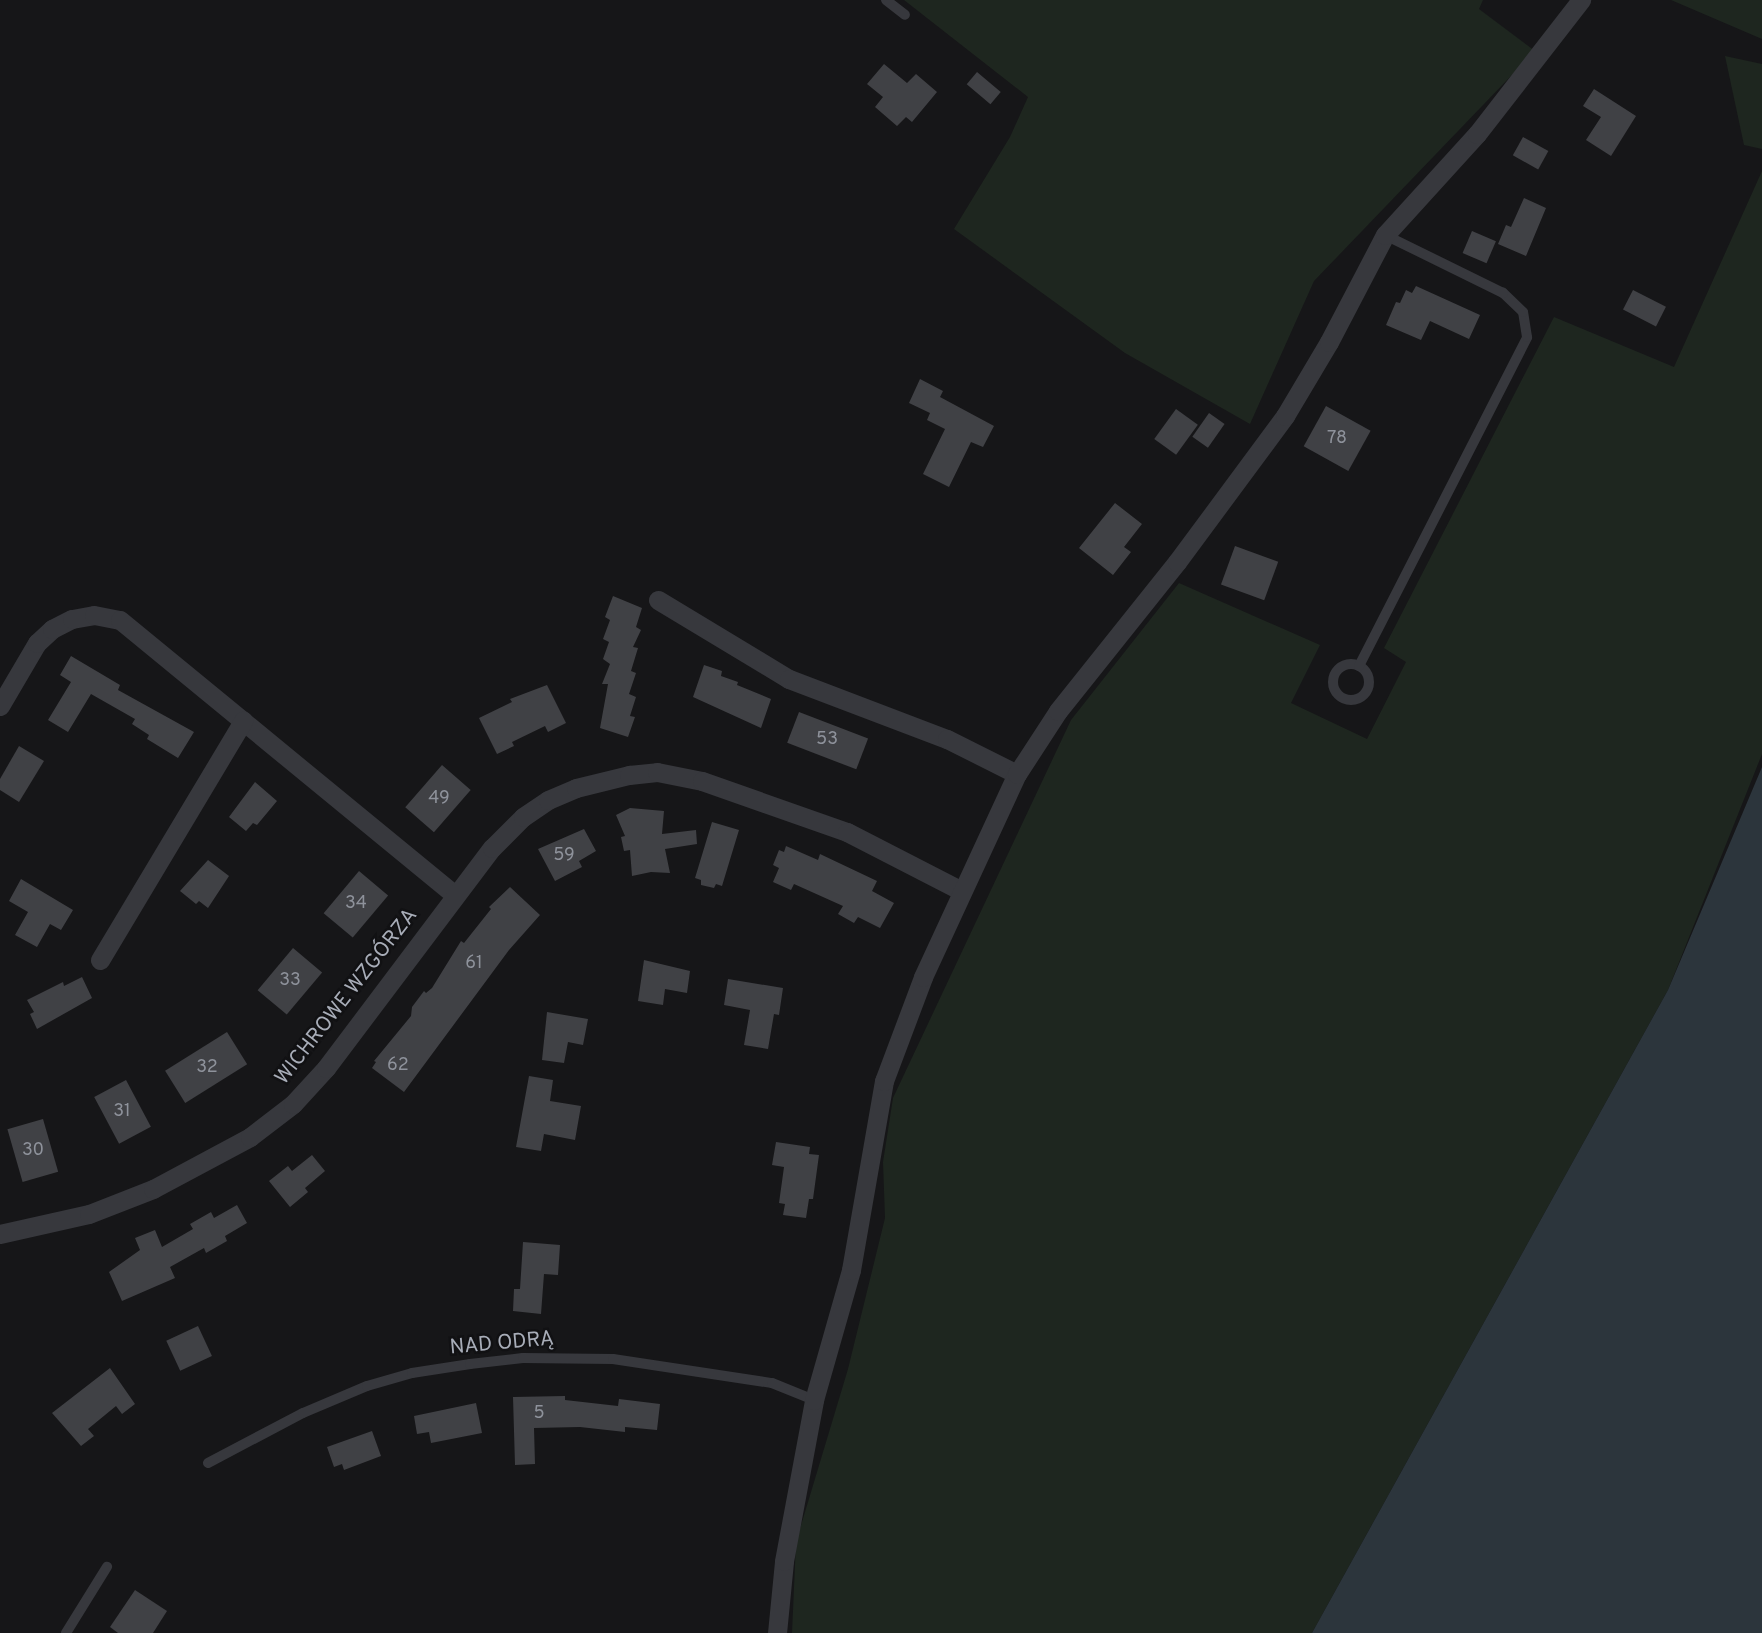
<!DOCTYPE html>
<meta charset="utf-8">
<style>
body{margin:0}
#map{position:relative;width:1762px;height:1633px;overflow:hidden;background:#161618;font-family:Overpass,sans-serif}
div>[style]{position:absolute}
.green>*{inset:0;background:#1e261f}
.water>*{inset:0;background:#2c353c}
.building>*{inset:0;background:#404145;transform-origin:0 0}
.lane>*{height:10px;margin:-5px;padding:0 5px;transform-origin:5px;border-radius:5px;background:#37383d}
.lane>.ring{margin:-5px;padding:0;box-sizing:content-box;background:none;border:10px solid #37383d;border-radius:50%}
.street>*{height:19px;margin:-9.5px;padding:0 9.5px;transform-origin:9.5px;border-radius:9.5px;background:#37383d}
span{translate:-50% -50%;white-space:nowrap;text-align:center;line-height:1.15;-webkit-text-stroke:5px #111113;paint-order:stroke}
.number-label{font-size:18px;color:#8e929b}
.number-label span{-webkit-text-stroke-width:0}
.street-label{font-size:21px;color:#a8adb8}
</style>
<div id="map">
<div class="green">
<div style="clip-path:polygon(904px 0,1483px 0,1479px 9px,1535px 51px,1314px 281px,1250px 424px,1125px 353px,954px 229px,1010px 137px,1028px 97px)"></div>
<div style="clip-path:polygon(1671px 0,1762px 0,1762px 39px)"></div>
<div style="clip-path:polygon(1725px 56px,1762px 64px,1762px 149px,1744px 145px)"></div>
<div style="clip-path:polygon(1762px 171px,1762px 754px,1668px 990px,1312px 1633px,792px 1633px,796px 1542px,848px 1369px,885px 1218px,883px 1162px,893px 1098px,1071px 720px,1179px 583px,1320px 645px,1291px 703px,1367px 739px,1406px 662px,1384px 648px,1554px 317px,1674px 367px)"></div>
</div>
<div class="water">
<div style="clip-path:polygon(1762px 767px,1762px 1633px,1312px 1633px,1668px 990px)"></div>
</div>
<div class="building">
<div style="clip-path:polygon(884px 64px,907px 83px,916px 74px,937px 92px,912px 122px,906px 117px,897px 126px,875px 107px,883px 97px,867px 84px)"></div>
<div style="left:977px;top:72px;width:31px;height:16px;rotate:40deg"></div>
<div style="clip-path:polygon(1594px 89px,1636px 116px,1611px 156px,1586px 140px,1601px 117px,1583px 106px)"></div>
<div style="left:1523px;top:137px;width:29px;height:21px;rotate:29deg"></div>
<div style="clip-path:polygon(1524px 198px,1546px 208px,1526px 256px,1498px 244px,1506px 225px,1511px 227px)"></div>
<div style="left:1472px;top:231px;width:26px;height:24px;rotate:23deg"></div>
<div style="clip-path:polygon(1416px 286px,1480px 315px,1469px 339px,1430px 321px,1421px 340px,1386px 325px,1396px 302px,1400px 303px,1406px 290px,1412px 293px)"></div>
<div style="left:1633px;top:290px;width:37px;height:22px;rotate:27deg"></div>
<div style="clip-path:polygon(920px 379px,943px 391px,940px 397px,994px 426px,983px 447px,971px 442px,949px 487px,923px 474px,945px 429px,927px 420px,930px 413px,909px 403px)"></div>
<div style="left:1326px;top:406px;width:51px;height:46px;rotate:29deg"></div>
<div style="left:1176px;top:409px;width:27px;height:37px;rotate:36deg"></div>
<div style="left:1209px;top:413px;width:19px;height:29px;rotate:35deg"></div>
<div style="clip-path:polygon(1115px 503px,1142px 524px,1124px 547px,1131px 552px,1113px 575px,1079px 548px)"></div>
<div style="left:1235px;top:546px;width:46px;height:41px;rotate:20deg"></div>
<div style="clip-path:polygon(613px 596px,642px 608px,636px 627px,641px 630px,633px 647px,638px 648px,631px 671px,636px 673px,629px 694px,636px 697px,630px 716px,635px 717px,628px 737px,600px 728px,608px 684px,602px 684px,610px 664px,603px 659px,609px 642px,603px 639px,610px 620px,605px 617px)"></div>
<div style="clip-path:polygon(71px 656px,120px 685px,118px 690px,194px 732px,178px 758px,147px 739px,149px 735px,132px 724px,135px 719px,91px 694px,68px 732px,48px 720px,71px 682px,60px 675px)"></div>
<div style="clip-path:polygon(704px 665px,722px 671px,721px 676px,738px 682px,737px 685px,771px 699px,761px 728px,693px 697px)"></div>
<div style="clip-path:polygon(547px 685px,566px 723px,548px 732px,545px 726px,512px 742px,514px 746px,497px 754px,479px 718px,512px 702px,510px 699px)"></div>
<div style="left:799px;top:712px;width:74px;height:33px;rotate:21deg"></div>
<div style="clip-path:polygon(19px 746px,44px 761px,19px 802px,0 790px,0 779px)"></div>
<div style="left:442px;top:765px;width:38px;height:56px;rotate:41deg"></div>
<div style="clip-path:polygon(255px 782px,277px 801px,257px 825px,253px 823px,246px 831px,229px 817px)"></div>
<div style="clip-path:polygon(630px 808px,664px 811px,662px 834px,696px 830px,697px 844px,665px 849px,670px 873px,651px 872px,632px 876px,630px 850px,624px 851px,621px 837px,625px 836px,616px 815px)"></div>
<div style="clip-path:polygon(712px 822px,739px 830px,722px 886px,716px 884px,714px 888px,701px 885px,701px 880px,695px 878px)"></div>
<div style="clip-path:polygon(584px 829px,596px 851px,579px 861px,582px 867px,555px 881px,538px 849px)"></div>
<div style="clip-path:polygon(786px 846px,818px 860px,820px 854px,877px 881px,872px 891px,894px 903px,880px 928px,858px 917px,854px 923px,838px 914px,843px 906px,794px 884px,791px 890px,773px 882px,779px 868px,773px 865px,779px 850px,784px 852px)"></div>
<div style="clip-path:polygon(208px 860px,229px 876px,208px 908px,199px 901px,196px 904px,180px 891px)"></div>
<div style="left:359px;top:871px;width:38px;height:55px;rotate:40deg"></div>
<div style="clip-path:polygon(21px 879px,73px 910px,61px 930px,50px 924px,37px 947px,15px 935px,28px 912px,9px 901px)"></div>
<div style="clip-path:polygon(510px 887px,540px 915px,509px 950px,404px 1092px,372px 1068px,376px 1062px,374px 1061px,411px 1016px,412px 1007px,424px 991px,426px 993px,432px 988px,461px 941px,464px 943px,491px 909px,489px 907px)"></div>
<div style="left:293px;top:948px;width:38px;height:55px;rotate:40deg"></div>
<div style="clip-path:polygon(644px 960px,690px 971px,687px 993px,665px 989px,663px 1005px,638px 1001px)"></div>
<div style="clip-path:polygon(82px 977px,92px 998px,37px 1029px,30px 1014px,34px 1012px,27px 1000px,63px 982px,64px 986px)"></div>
<div style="clip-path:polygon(728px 979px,783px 988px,779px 1015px,774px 1014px,768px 1049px,744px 1045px,750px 1010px,724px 1005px)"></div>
<div style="clip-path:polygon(547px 1012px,588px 1019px,583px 1045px,568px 1042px,564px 1063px,542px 1060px)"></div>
<div style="left:227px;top:1032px;width:38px;height:73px;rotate:58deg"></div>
<div style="clip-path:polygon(529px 1076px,553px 1080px,550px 1101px,581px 1106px,575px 1140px,544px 1134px,541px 1151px,516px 1147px)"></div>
<div style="left:126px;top:1080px;width:53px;height:36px;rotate:62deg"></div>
<div style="left:43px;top:1119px;width:55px;height:37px;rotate:74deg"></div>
<div style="clip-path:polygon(776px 1142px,810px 1147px,809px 1154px,819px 1155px,813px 1199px,809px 1199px,806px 1218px,783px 1215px,785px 1204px,779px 1203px,784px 1167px,772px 1165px)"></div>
<div style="clip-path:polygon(312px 1155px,325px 1171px,305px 1188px,308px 1192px,290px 1207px,269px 1181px,288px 1166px,292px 1171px)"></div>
<div style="clip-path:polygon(237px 1205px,247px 1223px,225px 1236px,227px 1241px,206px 1253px,204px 1248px,170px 1267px,175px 1278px,122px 1301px,109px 1272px,140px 1250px,135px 1238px,155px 1230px,162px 1247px,193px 1229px,190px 1224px,211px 1212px,214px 1218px)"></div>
<div style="clip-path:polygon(523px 1242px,560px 1245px,558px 1275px,544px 1274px,541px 1314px,513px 1311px,514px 1289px,520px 1289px)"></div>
<div style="left:198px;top:1326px;width:33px;height:35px;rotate:65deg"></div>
<div style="clip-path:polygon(110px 1368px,135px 1404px,122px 1414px,116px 1406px,88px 1429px,94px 1436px,81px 1446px,52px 1413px)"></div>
<div style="clip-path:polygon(565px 1396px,565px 1400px,618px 1406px,619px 1399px,660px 1404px,657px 1430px,625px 1427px,625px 1432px,580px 1427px,534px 1428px,535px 1464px,515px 1465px,513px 1397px)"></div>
<div style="clip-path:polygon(476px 1403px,482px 1433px,431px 1443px,429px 1432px,417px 1434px,414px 1416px)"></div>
<div style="clip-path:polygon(372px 1431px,381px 1456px,344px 1470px,342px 1464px,334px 1467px,327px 1447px)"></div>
<div style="clip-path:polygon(135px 1590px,167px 1611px,153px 1633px,118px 1633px,110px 1627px)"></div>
</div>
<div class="lane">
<div style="left:886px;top:0;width:24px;rotate:38deg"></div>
<div class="ring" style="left:1333px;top:664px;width:26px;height:26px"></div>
<div style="left:1359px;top:666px;width:369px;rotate:-62.9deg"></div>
<div style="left:1527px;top:337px;width:25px;rotate:-99deg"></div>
<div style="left:1523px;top:312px;width:28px;rotate:-136deg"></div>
<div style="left:1503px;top:293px;width:131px;rotate:-153.8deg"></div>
<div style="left:208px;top:1463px;width:107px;rotate:-27.8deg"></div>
<div style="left:303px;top:1413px;width:69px;rotate:-22.9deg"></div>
<div style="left:367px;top:1386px;width:47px;rotate:-16.1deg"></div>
<div style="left:412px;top:1373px;width:59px;rotate:-8.8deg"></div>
<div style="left:470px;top:1364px;width:53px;rotate:-6.5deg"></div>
<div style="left:523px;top:1358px;width:90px;rotate:0.6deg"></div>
<div style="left:613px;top:1359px;width:161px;rotate:8.6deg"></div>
<div style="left:772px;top:1383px;width:45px;rotate:22deg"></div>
<div style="left:66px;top:1633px;width:78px;rotate:-58.2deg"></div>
</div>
<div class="street">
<div style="left:658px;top:600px;width:153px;rotate:31.1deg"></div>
<div style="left:789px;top:679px;width:169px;rotate:20.8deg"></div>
<div style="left:947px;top:739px;width:78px;rotate:26.6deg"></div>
<div style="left:0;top:706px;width:73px;rotate:-59.6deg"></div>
<div style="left:37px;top:643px;width:21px;rotate:-43deg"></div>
<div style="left:52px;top:629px;width:22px;rotate:-27deg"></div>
<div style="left:72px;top:619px;width:22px;rotate:-10deg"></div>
<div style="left:94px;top:615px;width:26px;rotate:11deg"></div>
<div style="left:120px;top:620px;width:432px;rotate:39.4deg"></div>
<div style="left:100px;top:960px;width:279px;rotate:-59.1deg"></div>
<div style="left:0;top:1234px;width:91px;rotate:-12.7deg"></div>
<div style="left:89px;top:1214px;width:69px;rotate:-21.3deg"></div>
<div style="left:153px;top:1189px;width:110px;rotate:-28.2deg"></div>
<div style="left:250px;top:1137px;width:54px;rotate:-37.5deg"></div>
<div style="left:293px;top:1104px;width:49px;rotate:-47.5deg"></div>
<div style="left:326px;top:1068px;width:276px;rotate:-53deg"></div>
<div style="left:492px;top:848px;width:44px;rotate:-45deg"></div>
<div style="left:523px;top:817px;width:30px;rotate:-34deg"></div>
<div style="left:548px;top:800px;width:30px;rotate:-23deg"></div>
<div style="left:576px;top:788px;width:55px;rotate:-13.8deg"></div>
<div style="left:629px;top:775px;width:28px;rotate:-6deg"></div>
<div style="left:657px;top:772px;width:46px;rotate:11.3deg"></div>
<div style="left:702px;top:781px;width:154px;rotate:19.4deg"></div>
<div style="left:847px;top:832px;width:129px;rotate:27.2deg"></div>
<div style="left:777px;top:1633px;width:72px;rotate:-84.4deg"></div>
<div style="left:784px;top:1561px;width:164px;rotate:-79.4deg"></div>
<div style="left:814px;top:1400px;width:135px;rotate:-74.1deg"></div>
<div style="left:851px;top:1270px;width:192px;rotate:-80.1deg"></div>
<div style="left:884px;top:1081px;width:111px;rotate:-69.4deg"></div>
<div style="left:923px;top:977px;width:224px;rotate:-65.2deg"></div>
<div style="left:1017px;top:774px;width:75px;rotate:-56.9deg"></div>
<div style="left:1058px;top:711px;width:191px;rotate:-51.4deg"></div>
<div style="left:1177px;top:562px;width:182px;rotate:-53.5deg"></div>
<div style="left:1285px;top:416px;width:86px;rotate:-59.3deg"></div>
<div style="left:1329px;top:342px;width:121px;rotate:-62.4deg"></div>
<div style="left:1385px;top:235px;width:137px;rotate:-47.7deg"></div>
<div style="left:1477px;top:134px;width:170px;rotate:-52.2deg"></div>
</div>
<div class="number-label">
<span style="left:1337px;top:439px">78</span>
<span style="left:827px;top:740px">53</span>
<span style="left:439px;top:799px">49</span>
<span style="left:564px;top:856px">59</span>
<span style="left:356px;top:904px">34</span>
<span style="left:474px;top:964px">61</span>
<span style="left:290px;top:981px">33</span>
<span style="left:398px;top:1066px">62</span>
<span style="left:207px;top:1068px">32</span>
<span style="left:122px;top:1112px">31</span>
<span style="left:33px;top:1151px">30</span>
<span style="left:539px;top:1414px">5</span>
</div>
<div class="street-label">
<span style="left:347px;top:997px;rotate:-52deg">WICHROWE WZGÓRZA</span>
<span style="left:502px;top:1344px;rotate:-5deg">NAD ODRĄ</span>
</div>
</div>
